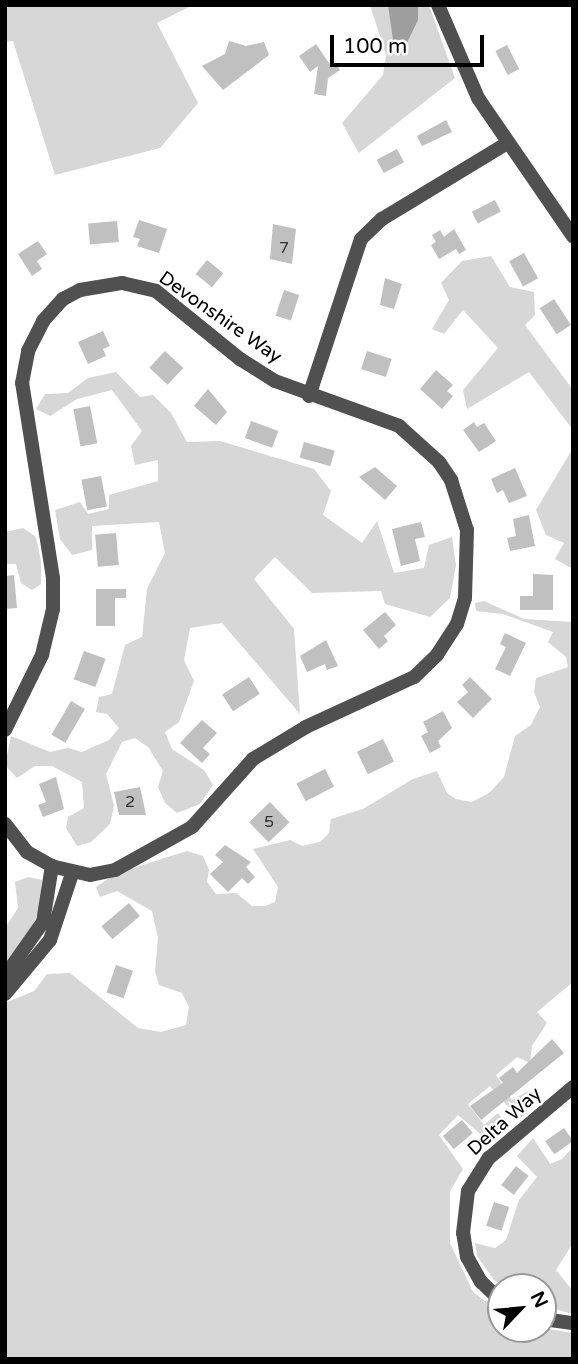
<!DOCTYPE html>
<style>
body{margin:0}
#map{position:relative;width:578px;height:1364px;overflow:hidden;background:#fff;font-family:"Varela Round",sans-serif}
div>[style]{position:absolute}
.green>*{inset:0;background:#d7d7d7}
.water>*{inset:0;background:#9e9e9e}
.building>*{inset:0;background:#c0c0c0;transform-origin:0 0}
.minor>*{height:14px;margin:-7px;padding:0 7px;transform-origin:7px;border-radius:7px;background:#505050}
span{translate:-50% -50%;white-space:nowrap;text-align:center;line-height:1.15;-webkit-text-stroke:5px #fff;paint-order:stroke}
.number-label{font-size:16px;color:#303030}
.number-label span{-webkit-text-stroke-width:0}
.street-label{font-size:19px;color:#000}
.frame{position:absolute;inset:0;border:7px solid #000;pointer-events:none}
.north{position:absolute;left:487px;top:1273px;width:70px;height:70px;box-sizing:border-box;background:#fff;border:2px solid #999;border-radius:50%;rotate:64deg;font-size:19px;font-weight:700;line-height:28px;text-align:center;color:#000}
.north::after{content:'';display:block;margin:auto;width:24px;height:32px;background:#000;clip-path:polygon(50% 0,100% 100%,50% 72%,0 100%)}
.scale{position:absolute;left:330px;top:35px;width:154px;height:32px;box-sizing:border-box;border:4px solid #000;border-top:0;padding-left:9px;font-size:21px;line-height:24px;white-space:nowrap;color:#000;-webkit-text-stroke:5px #fff;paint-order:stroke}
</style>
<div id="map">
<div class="green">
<div style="clip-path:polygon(5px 5px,193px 5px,157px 23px,198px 103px,160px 148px,55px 175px,13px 41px,5px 42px)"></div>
<div style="clip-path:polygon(370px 5px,429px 5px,455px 78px,359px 153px,342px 123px,383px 75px,386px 55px)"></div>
<div style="clip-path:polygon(491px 256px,510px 287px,534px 292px,535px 315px,525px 325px,573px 390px,573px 430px,529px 372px,467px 409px,463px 390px,498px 348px,463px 310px,444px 334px,432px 329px,449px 300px,441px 283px,462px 261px)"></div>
<div style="clip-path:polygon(116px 372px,140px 397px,153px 395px,171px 413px,187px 442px,220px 441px,314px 469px,331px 491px,323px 515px,362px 543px,377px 521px,394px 573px,424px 568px,429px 545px,452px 537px,456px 565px,450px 598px,430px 617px,385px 604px,381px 591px,312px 593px,275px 557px,254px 579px,294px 629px,300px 714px,222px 623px,190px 628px,184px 660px,194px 681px,179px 722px,165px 732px,172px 749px,204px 770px,213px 785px,200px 804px,177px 813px,165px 803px,158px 787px,163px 771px,148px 747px,135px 738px,122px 742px,106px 774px,114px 806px,110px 824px,91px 842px,77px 846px,66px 828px,68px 817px,84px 808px,82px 782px,52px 766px,35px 766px,17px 778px,5px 765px,11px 736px,50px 752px,68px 748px,82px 752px,109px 740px,119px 728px,107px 714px,96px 712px,99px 697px,112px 694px,125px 645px,142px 637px,147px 589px,165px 553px,159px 522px,92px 526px,92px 550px,72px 555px,60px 539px,55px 510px,80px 502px,88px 514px,109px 509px,109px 495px,158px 481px,158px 460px,135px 465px,131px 446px,142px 431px,112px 390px,77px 399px,50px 416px,36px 409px,45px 394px,68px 393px,88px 378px)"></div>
<div style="clip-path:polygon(573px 448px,573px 569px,555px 559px,564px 543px,546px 535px,536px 510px)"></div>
<div style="clip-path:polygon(23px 528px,36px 537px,41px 561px,41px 584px,32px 590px,21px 583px,16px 564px,5px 564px,5px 532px)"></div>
<div style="clip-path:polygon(484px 601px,524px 619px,573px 622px,573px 982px,537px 1012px,547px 1023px,532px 1046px,530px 1063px,517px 1057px,496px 1075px,512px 1100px,528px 1091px,533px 1097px,526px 1114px,519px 1119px,490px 1086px,468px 1104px,484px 1125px,498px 1113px,508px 1126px,491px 1143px,458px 1115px,439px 1135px,463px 1169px,450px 1191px,450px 1243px,473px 1292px,501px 1313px,501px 1329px,543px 1328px,573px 1333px,573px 1359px,5px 1359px,5px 1003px,34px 991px,47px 974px,70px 973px,138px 1028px,161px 1032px,186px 1025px,189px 1007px,182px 993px,159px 985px,155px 971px,158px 938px,152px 911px,117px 891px,100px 897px,96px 887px,117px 873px,187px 851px,203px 856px,209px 870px,207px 882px,216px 894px,236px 893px,252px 906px,265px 906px,275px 902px,278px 887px,253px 849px,290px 840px,302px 846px,320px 842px,329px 833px,331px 819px,363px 809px,413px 779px,437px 771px,447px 793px,456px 799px,472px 802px,489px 793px,504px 777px,515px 736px,531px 725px,540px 707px,534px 692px,536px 678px,568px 667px,566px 657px,548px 642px,553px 632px,503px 614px,476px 611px,475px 603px)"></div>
<div style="clip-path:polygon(28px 877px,42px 880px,40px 906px,30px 934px,5px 968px,5px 928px,18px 908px,15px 882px)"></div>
<div style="clip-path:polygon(533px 1138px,550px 1164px,562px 1159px,573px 1147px,573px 1243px,556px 1270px,573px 1291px,573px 1314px,543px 1306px,543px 1287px,506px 1287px,494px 1280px,477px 1256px,475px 1243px,495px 1248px,506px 1240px,519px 1200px,537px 1177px,517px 1156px)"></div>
</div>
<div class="water">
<div style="clip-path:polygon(388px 5px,418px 5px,418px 20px,401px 55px,395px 54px)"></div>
</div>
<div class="building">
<div style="clip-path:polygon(229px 41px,246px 46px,264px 42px,269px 55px,223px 90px,202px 66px,225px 54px)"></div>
<div style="clip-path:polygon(316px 44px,331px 66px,335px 63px,340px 70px,328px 78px,326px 96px,314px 94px,318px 66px,310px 72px,299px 56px)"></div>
<div style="left:507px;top:45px;width:27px;height:13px;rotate:63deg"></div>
<div style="clip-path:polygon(446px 120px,452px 132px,422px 146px,417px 136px)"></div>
<div style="left:397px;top:149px;width:15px;height:23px;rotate:62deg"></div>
<div style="left:495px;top:200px;width:13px;height:26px;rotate:63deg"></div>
<div style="clip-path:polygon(139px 220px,167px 229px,159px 253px,137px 246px,140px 239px,133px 237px)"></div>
<div style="left:117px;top:221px;width:21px;height:29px;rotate:85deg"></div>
<div style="clip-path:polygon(273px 224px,296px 229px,292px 264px,270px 259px)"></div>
<div style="clip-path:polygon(454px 229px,466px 250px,459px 254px,456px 249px,439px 259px,431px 245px,436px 242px,432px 235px,440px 230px,444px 237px)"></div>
<div style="clip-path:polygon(38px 241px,47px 254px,37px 261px,42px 269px,32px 276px,18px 254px)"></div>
<div style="left:524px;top:253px;width:29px;height:17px;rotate:61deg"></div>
<div style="left:207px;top:260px;width:21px;height:18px;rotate:39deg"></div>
<div style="clip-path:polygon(385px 278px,402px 284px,394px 309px,380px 305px)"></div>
<div style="left:284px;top:290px;width:16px;height:27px;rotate:18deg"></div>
<div style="left:554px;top:299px;width:31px;height:17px;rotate:57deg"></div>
<div style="clip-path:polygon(103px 331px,110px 346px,103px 349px,106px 356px,88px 364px,78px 342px)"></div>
<div style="left:165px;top:351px;width:25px;height:23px;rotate:43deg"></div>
<div style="left:367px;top:351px;width:26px;height:19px;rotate:18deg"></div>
<div style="clip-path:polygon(436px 370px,453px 385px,447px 391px,453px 396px,442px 409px,420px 389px)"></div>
<div style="clip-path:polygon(208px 389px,227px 412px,216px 425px,194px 406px)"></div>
<div style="left:90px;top:406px;width:38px;height:17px;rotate:79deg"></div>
<div style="left:251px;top:421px;width:29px;height:18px;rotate:20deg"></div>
<div style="clip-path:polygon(474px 422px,477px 427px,484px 423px,496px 441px,479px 452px,463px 430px)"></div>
<div style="left:304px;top:442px;width:32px;height:16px;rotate:16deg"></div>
<div style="clip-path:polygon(375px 467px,397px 486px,385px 500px,359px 477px)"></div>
<div style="clip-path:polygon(515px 468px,527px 496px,509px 503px,503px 490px,497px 493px,491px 479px)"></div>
<div style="left:101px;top:476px;width:31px;height:20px;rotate:79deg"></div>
<div style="clip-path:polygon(529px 515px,535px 546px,510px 551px,507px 538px,516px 536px,513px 519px)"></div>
<div style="clip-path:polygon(421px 522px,425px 537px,415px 539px,420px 561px,401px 566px,392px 529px)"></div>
<div style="left:116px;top:533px;width:32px;height:21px;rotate:85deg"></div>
<div style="clip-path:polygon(533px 574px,553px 575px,553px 610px,520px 610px,520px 596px,533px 596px)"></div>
<div style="clip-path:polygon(14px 575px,17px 608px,5px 609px,5px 576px)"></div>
<div style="clip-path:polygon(96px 589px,126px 589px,126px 598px,115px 598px,115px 626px,96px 626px)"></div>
<div style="clip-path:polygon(385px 612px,396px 625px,384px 636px,388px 641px,379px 649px,363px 630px)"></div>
<div style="clip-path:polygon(505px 633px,526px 643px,510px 676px,495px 669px,506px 647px,500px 644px)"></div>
<div style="clip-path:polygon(326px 640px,338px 666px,327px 670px,325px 664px,307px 672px,300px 656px)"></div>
<div style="left:84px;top:651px;width:23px;height:30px;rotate:20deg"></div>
<div style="left:249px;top:677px;width:20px;height:32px;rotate:57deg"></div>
<div style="clip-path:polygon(470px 677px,492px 699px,473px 718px,457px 702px,468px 692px,462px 685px)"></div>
<div style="left:71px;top:701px;width:16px;height:39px;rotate:30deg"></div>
<div style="clip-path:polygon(443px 711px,452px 728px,438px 741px,441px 747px,430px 753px,421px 736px,428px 732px,423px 722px)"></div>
<div style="clip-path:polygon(202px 720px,217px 733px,203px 748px,210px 754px,202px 763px,180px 743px)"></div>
<div style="left:383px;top:739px;width:25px;height:29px;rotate:64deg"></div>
<div style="left:325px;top:769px;width:20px;height:32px;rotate:63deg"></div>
<div style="clip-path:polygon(56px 777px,64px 809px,43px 817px,38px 805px,46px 802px,39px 784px)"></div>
<div style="clip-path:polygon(140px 787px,146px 815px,119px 815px,114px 792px)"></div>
<div style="left:270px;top:802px;width:28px;height:29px;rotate:46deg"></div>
<div style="clip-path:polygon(225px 845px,251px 862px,246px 867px,255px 877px,248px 884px,242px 878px,228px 892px,210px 874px,223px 862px,215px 855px)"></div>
<div style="left:129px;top:903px;width:17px;height:36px;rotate:50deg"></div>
<div style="left:116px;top:965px;width:18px;height:29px;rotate:19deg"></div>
<div style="clip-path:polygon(552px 1039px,564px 1053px,481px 1120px,470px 1106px,503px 1083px,499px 1078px,513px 1067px,517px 1073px)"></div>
<div style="left:462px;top:1120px;width:17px;height:25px;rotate:50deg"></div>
<div style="left:564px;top:1128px;width:16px;height:23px;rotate:55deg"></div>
<div style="left:516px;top:1166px;width:16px;height:24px;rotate:38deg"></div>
<div style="left:494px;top:1202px;width:16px;height:25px;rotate:18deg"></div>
</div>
<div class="minor">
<div style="left:438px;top:5px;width:101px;rotate:66.7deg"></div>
<div style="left:478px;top:98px;width:168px;rotate:55.5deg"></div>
<div style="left:309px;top:396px;width:165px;rotate:-71.7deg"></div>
<div style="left:361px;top:239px;width:29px;rotate:-44deg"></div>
<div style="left:382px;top:219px;width:145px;rotate:-31.2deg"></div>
<div style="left:5px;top:730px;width:84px;rotate:-63.7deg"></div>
<div style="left:42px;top:655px;width:47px;rotate:-76.6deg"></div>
<div style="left:53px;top:609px;width:31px;rotate:-90deg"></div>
<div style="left:53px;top:578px;width:197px;rotate:-99deg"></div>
<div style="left:22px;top:383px;width:33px;rotate:-79deg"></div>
<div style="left:28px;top:351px;width:34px;rotate:-63deg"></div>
<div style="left:43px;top:321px;width:30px;rotate:-48deg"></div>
<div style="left:63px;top:299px;width:19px;rotate:-28deg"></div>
<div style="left:80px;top:290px;width:43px;rotate:-9.5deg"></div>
<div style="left:122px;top:283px;width:35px;rotate:13deg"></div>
<div style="left:156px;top:291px;width:108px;rotate:39deg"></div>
<div style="left:240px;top:359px;width:41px;rotate:32.2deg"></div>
<div style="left:275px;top:381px;width:132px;rotate:19.9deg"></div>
<div style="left:399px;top:426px;width:54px;rotate:42deg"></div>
<div style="left:439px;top:462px;width:22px;rotate:56deg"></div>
<div style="left:451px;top:480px;width:52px;rotate:72.3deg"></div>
<div style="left:467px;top:530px;width:68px;rotate:91.7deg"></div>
<div style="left:465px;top:598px;width:27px;rotate:107deg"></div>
<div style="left:457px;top:624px;width:37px;rotate:123deg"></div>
<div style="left:437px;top:655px;width:32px;rotate:136deg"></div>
<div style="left:414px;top:677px;width:119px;rotate:155.2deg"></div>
<div style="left:306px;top:727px;width:62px;rotate:148.9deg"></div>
<div style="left:253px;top:759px;width:91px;rotate:131.9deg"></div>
<div style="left:192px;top:827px;width:88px;rotate:150.8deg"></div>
<div style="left:115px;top:870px;width:25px;rotate:169deg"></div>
<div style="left:90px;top:875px;width:39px;rotate:-167deg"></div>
<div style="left:52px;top:866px;width:29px;rotate:-151deg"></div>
<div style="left:27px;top:852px;width:36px;rotate:-128deg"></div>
<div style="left:5px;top:976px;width:66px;rotate:-54.9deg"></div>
<div style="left:43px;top:922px;width:57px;rotate:-80.9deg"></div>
<div style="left:5px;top:994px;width:70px;rotate:-50.2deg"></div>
<div style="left:50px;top:940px;width:70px;rotate:-71.6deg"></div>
<div style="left:501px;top:1301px;width:28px;rotate:-136deg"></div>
<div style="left:481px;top:1282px;width:29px;rotate:-119deg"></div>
<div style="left:467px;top:1257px;width:24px;rotate:-99deg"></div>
<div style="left:463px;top:1233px;width:42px;rotate:-83.2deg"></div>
<div style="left:468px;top:1191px;width:39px;rotate:-58deg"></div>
<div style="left:489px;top:1158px;width:110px;rotate:-40.2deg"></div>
<div style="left:543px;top:1319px;width:30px;rotate:8deg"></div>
</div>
<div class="number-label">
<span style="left:284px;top:248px">7</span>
<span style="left:130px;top:802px">2</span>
<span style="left:269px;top:822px">5</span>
</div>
<div class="street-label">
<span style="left:220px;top:318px;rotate:35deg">Devonshire Way</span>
<span style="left:505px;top:1122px;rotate:-42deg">Delta Way</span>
</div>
<div class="frame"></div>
<div class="north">N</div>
<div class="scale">100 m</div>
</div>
